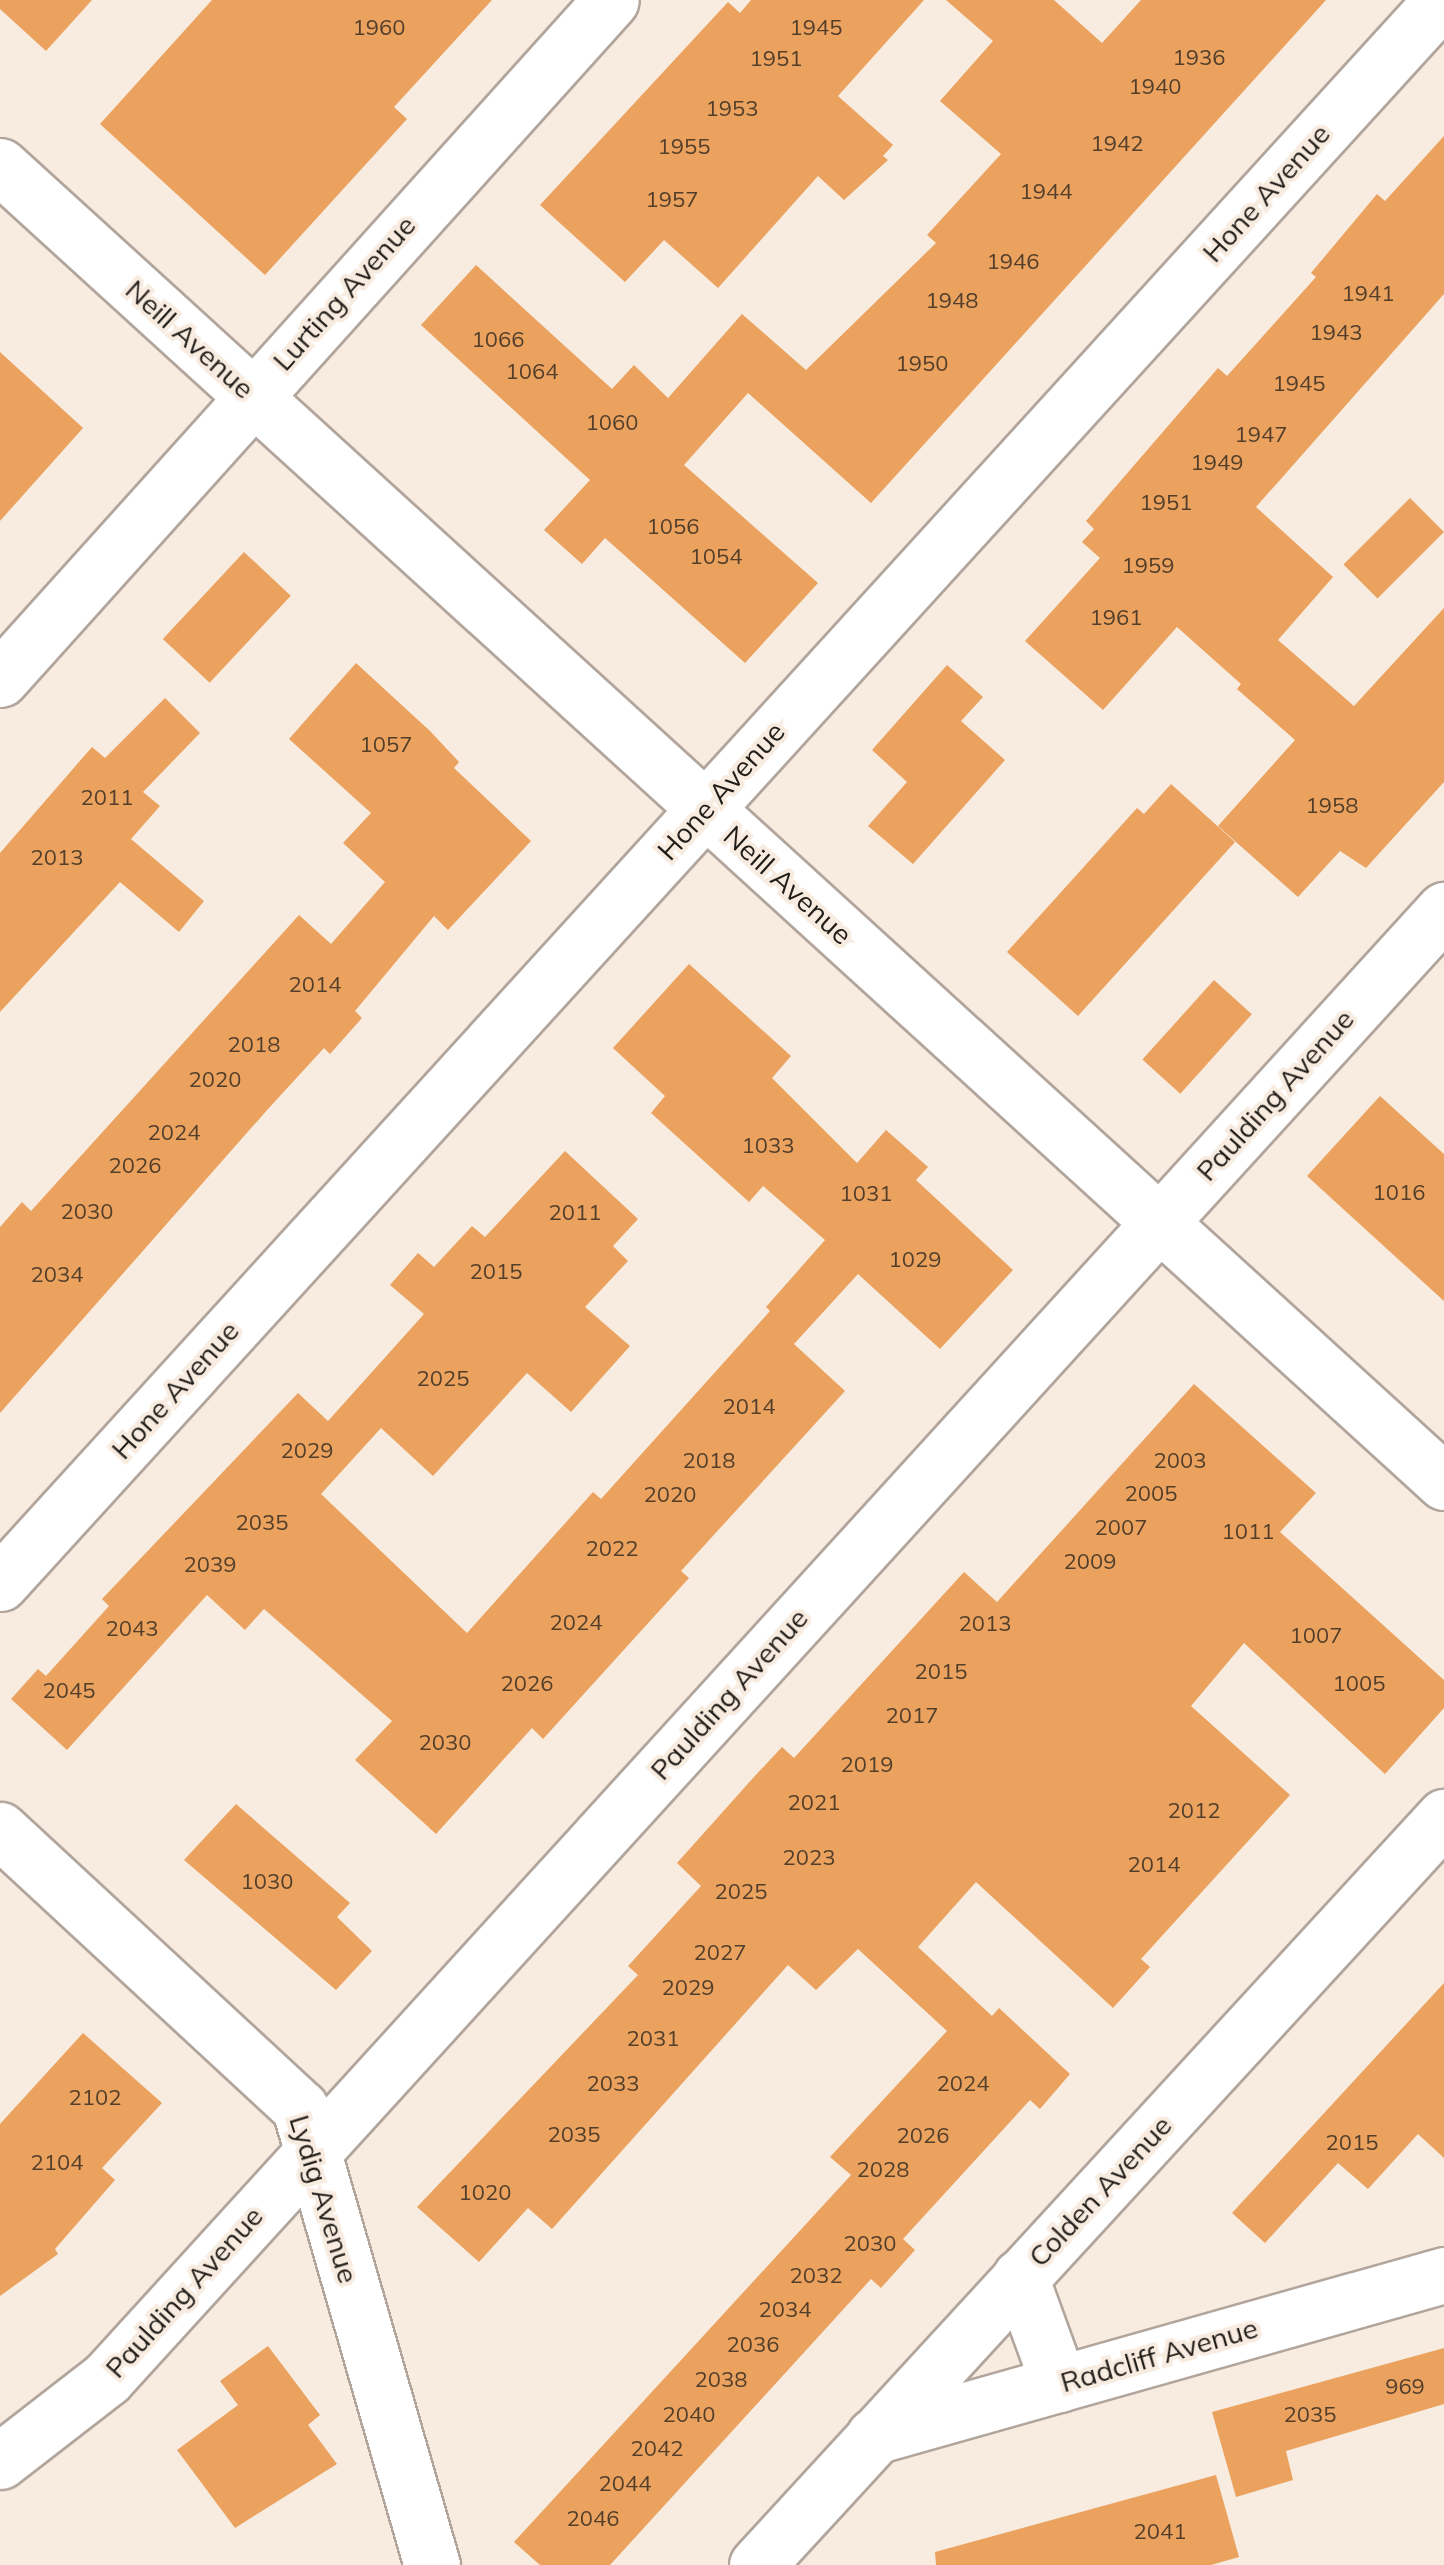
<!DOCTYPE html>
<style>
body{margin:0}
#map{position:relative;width:1444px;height:2565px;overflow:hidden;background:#f8ece1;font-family:Mulish,sans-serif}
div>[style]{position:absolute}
.building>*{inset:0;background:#eaa25e;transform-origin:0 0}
.roads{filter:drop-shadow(2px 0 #b1a59c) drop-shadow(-2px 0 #b1a59c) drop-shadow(0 2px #b1a59c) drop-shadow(0 -2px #b1a59c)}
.street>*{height:55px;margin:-27.5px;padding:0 27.5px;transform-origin:27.5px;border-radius:27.5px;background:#fff}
span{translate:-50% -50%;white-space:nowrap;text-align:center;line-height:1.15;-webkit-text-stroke:8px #f8ece1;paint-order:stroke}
.number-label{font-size:22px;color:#523e2a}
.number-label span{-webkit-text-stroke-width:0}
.street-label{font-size:28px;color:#201c18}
</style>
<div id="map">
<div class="building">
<div style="clip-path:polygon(0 0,92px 0,46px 51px,0 9px)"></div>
<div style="clip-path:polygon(212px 0,492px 0,394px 107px,407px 119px,265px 275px,100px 124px)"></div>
<div style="clip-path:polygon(751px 0,924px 0,838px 96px,893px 145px,883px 156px,888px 160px,844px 200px,818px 176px,718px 288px,664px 240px,625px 282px,540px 205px,728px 2px,740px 13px)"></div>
<div style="clip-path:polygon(946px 0,1054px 0,1102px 43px,1141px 0,1326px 0,871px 503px,748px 393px,684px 465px,818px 583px,745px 663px,605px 538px,582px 564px,544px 530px,590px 480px,421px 325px,476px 265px,612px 389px,634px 365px,668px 398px,742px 314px,806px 370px,936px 243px,927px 235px,1001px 154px,940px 101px,993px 41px)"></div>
<div style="clip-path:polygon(1444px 136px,1444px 294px,1256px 507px,1333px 577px,1278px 640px,1354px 706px,1444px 608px,1444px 782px,1366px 868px,1340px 851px,1298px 897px,1218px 826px,1295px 740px,1237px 689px,1241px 684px,1177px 627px,1103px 710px,1025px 641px,1100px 558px,1082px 542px,1094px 529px,1086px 521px,1218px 368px,1227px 376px,1316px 277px,1311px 273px,1377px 194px,1385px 201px)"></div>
<div style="clip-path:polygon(0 352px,83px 428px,0 521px)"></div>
<div style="left:1410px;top:498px;width:48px;height:94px;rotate:45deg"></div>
<div style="left:244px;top:552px;width:64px;height:119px;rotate:43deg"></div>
<div style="clip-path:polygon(356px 663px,430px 731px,459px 762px,454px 768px,531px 841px,448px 930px,434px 916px,355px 1011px,362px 1018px,330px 1054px,324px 1048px,268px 1109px,0 1413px,0 1227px,22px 1202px,31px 1211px,299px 915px,331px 944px,385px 882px,343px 843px,371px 813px,289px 739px)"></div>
<div style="clip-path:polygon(947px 665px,983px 697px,961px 721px,1005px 760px,913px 864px,868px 826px,907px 782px,872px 750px)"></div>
<div style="clip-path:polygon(165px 698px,200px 733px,143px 792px,160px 806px,131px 839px,204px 901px,179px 932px,120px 882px,0 1012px,0 853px,92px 747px,105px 758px)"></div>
<div style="clip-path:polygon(1171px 784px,1235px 842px,1078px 1016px,1007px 952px,1137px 808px,1144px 814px)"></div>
<div style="clip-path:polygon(689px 964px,791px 1056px,772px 1078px,857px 1163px,886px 1130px,928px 1167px,916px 1180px,1013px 1270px,940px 1349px,858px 1274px,794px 1344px,845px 1391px,681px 1571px,689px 1578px,543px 1739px,532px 1728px,436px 1834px,355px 1760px,392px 1721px,264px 1609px,245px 1630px,207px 1595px,67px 1750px,11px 1699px,38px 1669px,46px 1676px,109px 1606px,102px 1599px,298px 1393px,328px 1421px,424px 1314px,390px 1285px,418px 1253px,434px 1267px,472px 1226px,485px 1237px,565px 1151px,638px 1219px,613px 1246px,628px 1261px,585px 1307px,630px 1346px,571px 1412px,527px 1373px,433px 1476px,381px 1428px,321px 1494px,467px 1633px,593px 1492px,601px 1499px,770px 1311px,766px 1307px,825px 1240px,763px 1186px,749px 1202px,651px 1113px,665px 1096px,613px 1048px)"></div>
<div style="left:1214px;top:980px;width:51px;height:107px;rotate:42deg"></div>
<div style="clip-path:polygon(1380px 1096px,1444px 1154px,1444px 1301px,1307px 1176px)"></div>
<div style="clip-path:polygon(1194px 1384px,1316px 1493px,1280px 1532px,1444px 1680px,1444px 1708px,1385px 1774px,1244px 1643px,1191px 1706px,1290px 1795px,1141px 1959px,1150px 1967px,1113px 2008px,976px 1882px,918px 1947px,992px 2016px,999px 2008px,1070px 2074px,1040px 2109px,1030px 2100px,903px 2239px,915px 2250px,881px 2288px,871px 2279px,610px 2565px,540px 2565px,514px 2542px,851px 2175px,830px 2157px,947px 2031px,858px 1949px,816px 1990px,788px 1965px,552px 2229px,528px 2208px,479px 2262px,417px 2207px,638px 1975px,628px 1966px,701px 1886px,677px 1863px,753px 1778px,782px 1747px,794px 1758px,964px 1572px,997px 1602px)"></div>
<div style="clip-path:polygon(236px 1804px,350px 1903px,337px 1917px,372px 1951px,336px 1990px,184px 1860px)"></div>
<div style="clip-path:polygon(1444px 1983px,1444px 2158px,1418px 2134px,1368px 2189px,1338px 2163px,1265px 2243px,1232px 2213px)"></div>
<div style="clip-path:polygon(83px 2033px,162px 2103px,102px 2168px,115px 2180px,55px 2249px,58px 2254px,0 2296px,0 2124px)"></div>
<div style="clip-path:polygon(268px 2346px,320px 2415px,308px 2425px,337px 2464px,235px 2528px,177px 2450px,238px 2405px,220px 2381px)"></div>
<div style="clip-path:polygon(1444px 2348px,1444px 2404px,1286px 2451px,1293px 2480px,1236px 2497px,1212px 2412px)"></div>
<div style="clip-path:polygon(1216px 2475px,1239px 2557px,1211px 2565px,936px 2565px,935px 2552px)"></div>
</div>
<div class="roads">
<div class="street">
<div style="left:0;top:166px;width:1954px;rotate:42.34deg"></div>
<div style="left:0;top:679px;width:913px;rotate:-48.02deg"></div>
<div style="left:0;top:1583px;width:2141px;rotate:-47.67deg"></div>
<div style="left:0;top:1830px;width:409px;rotate:42.8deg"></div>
<div style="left:300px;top:2108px;width:476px;rotate:73.9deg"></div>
<div style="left:1020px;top:2277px;width:114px;rotate:70deg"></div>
<div style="left:874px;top:2436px;width:592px;rotate:-15.77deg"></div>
<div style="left:0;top:2461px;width:135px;rotate:-37.8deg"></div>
<div style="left:107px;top:2378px;width:1986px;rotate:-47.67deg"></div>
<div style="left:757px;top:2565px;width:1016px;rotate:-47.43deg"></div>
</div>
</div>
<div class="number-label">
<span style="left:379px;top:28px">1960</span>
<span style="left:816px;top:28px">1945</span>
<span style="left:1199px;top:58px">1936</span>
<span style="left:776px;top:59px">1951</span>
<span style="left:1155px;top:87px">1940</span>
<span style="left:732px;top:109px">1953</span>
<span style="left:1117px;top:144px">1942</span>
<span style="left:684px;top:147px">1955</span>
<span style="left:1046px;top:192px">1944</span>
<span style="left:672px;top:200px">1957</span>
<span style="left:1013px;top:262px">1946</span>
<span style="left:1368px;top:294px">1941</span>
<span style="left:952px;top:301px">1948</span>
<span style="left:1336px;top:333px">1943</span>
<span style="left:498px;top:340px">1066</span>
<span style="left:922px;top:364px">1950</span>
<span style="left:532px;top:372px">1064</span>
<span style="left:1299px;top:384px">1945</span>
<span style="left:612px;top:423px">1060</span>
<span style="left:1261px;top:435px">1947</span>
<span style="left:1217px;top:463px">1949</span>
<span style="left:1166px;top:503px">1951</span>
<span style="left:673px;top:527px">1056</span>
<span style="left:716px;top:557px">1054</span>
<span style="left:1148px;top:566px">1959</span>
<span style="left:1116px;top:618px">1961</span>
<span style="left:386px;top:745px">1057</span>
<span style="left:107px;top:798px">2011</span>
<span style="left:1332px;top:806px">1958</span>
<span style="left:57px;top:858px">2013</span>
<span style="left:315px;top:985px">2014</span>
<span style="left:254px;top:1045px">2018</span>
<span style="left:215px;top:1080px">2020</span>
<span style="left:174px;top:1133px">2024</span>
<span style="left:768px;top:1146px">1033</span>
<span style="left:135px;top:1166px">2026</span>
<span style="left:1399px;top:1193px">1016</span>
<span style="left:866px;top:1194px">1031</span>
<span style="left:87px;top:1212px">2030</span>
<span style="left:575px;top:1213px">2011</span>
<span style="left:915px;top:1260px">1029</span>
<span style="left:496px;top:1272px">2015</span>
<span style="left:57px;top:1275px">2034</span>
<span style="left:443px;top:1379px">2025</span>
<span style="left:749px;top:1407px">2014</span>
<span style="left:307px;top:1451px">2029</span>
<span style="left:709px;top:1461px">2018</span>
<span style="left:1180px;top:1461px">2003</span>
<span style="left:1151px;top:1494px">2005</span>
<span style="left:670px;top:1495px">2020</span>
<span style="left:262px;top:1523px">2035</span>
<span style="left:1121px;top:1528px">2007</span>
<span style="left:1248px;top:1532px">1011</span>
<span style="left:612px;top:1549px">2022</span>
<span style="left:1090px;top:1562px">2009</span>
<span style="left:210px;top:1565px">2039</span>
<span style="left:576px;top:1623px">2024</span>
<span style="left:985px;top:1624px">2013</span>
<span style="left:132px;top:1629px">2043</span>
<span style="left:1316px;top:1636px">1007</span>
<span style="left:941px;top:1672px">2015</span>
<span style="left:527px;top:1684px">2026</span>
<span style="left:1359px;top:1684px">1005</span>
<span style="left:69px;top:1691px">2045</span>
<span style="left:912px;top:1716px">2017</span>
<span style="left:445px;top:1743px">2030</span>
<span style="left:867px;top:1765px">2019</span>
<span style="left:814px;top:1803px">2021</span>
<span style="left:1194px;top:1811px">2012</span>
<span style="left:809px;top:1858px">2023</span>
<span style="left:1154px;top:1865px">2014</span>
<span style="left:267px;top:1882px">1030</span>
<span style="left:741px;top:1892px">2025</span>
<span style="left:720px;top:1953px">2027</span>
<span style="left:688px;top:1988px">2029</span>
<span style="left:653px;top:2039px">2031</span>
<span style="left:613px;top:2084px">2033</span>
<span style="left:963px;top:2084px">2024</span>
<span style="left:95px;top:2098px">2102</span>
<span style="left:574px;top:2135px">2035</span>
<span style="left:923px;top:2136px">2026</span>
<span style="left:1352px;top:2143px">2015</span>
<span style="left:57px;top:2163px">2104</span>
<span style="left:883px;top:2170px">2028</span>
<span style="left:485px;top:2193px">1020</span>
<span style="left:870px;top:2244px">2030</span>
<span style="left:816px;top:2276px">2032</span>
<span style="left:785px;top:2310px">2034</span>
<span style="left:753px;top:2345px">2036</span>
<span style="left:721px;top:2380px">2038</span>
<span style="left:1405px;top:2387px">969</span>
<span style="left:689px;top:2415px">2040</span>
<span style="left:1310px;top:2415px">2035</span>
<span style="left:657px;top:2449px">2042</span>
<span style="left:625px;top:2484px">2044</span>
<span style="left:593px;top:2519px">2046</span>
<span style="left:1160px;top:2532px">2041</span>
</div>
<div class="street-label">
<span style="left:1266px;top:193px;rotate:-48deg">Hone Avenue</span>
<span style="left:344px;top:293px;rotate:-48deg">Lurting Avenue</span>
<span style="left:190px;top:339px;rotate:42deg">Neill Avenue</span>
<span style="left:721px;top:791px;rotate:-48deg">Hone Avenue</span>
<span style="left:788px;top:885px;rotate:42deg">Neill Avenue</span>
<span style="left:1275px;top:1095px;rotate:-48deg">Paulding Avenue</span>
<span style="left:175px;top:1390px;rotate:-48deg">Hone Avenue</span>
<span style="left:729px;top:1694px;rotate:-48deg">Paulding Avenue</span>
<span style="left:1100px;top:2191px;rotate:-47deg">Colden Avenue</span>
<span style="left:324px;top:2199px;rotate:73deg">Lydig Avenue</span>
<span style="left:184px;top:2292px;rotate:-48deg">Paulding Avenue</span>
<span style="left:1159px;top:2355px;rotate:-16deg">Radcliff Avenue</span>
</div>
</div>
